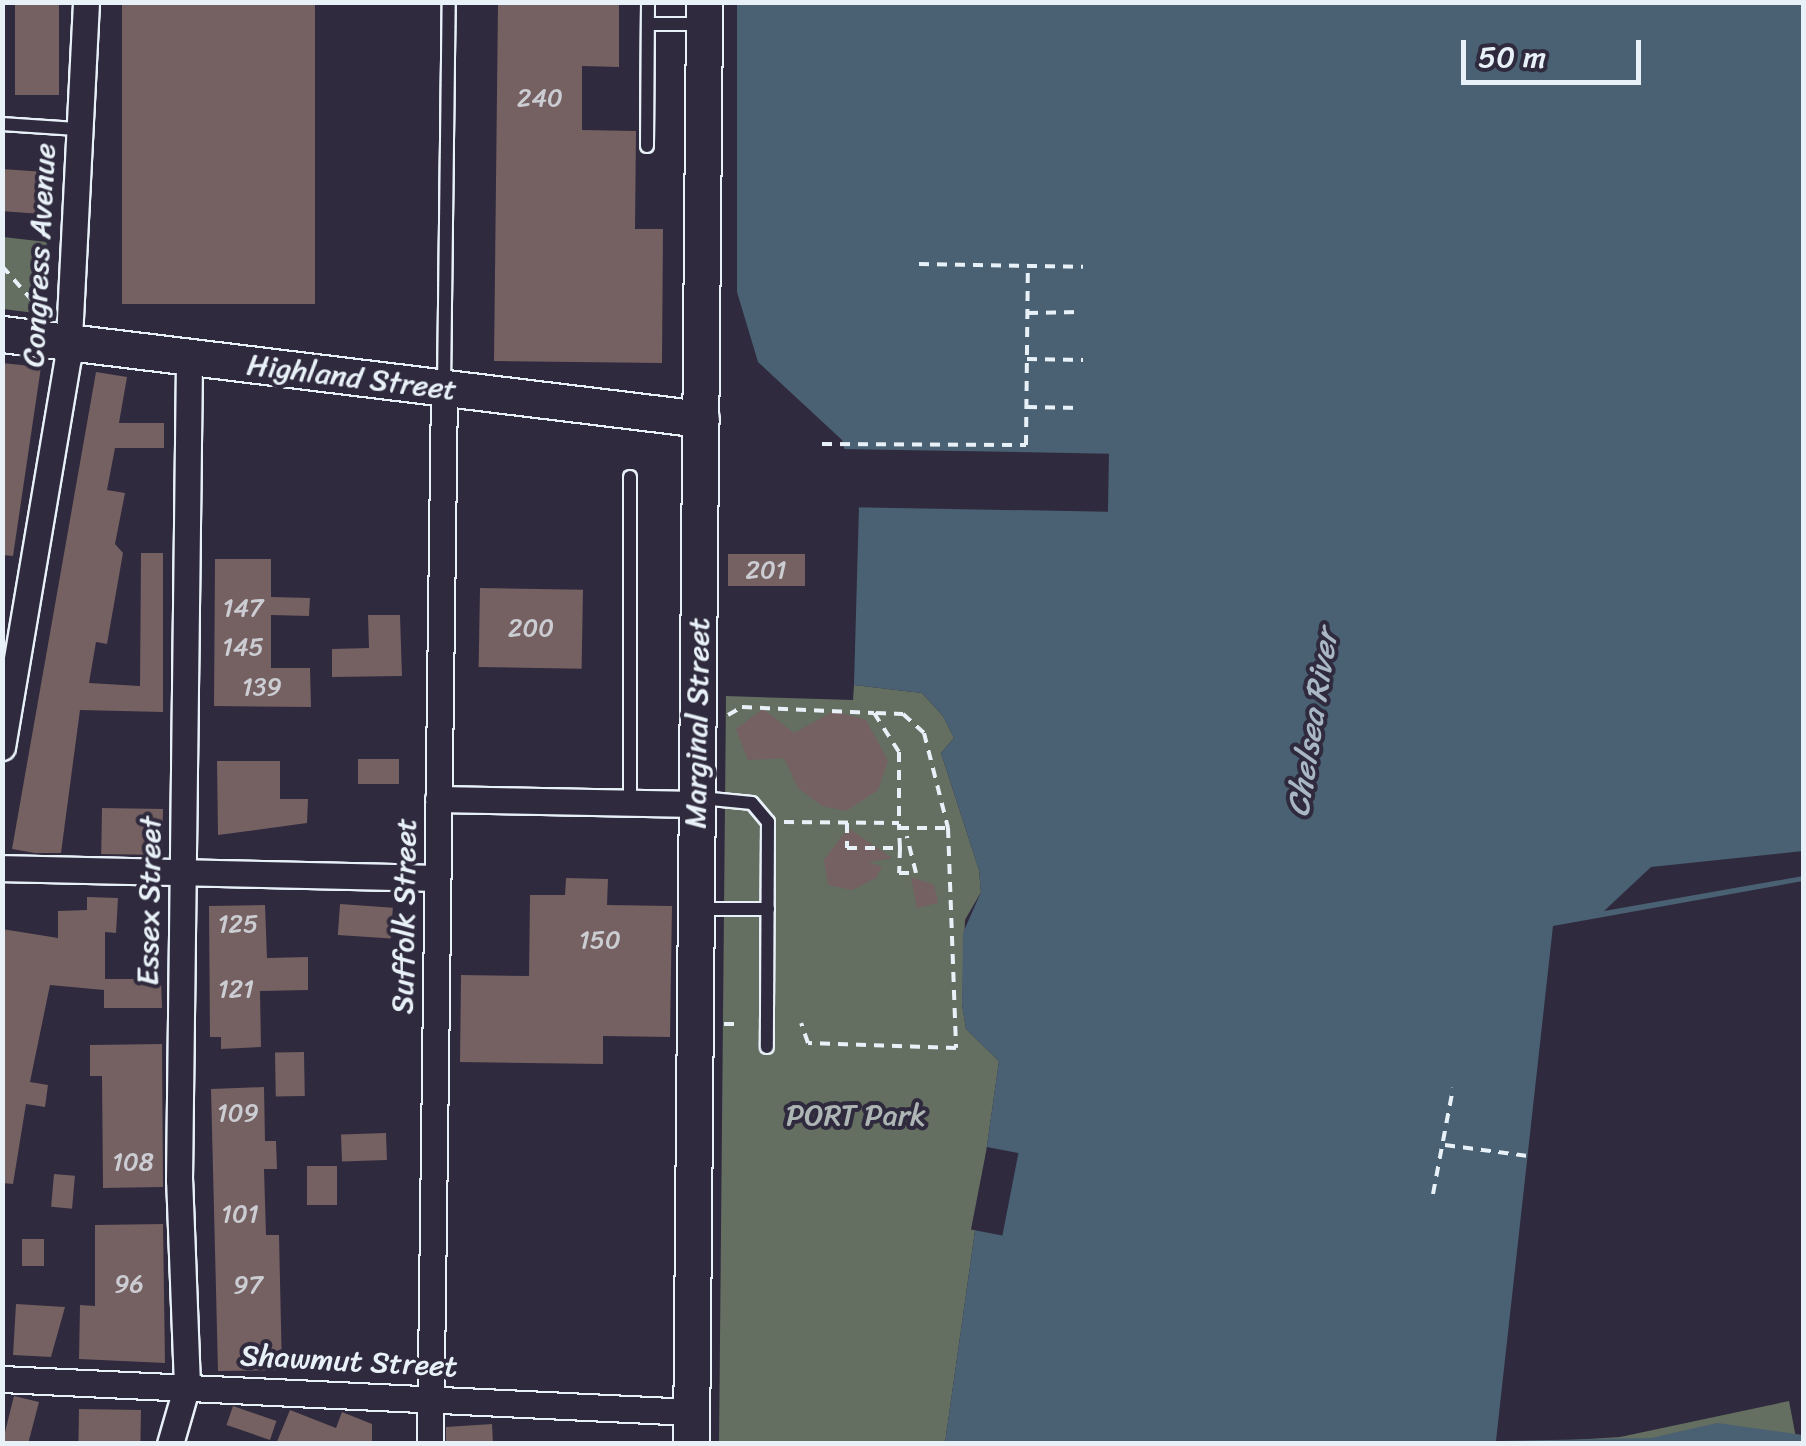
<!DOCTYPE html>
<style>
body{margin:0}
#map{position:relative;width:1806px;height:1446px;overflow:hidden;background:#2f2a3d;font-family:Sriracha,sans-serif}
div>[style]{position:absolute}
.green>*{inset:0;background:#646e61}
.water>*{inset:0;background:#496173}
.pier>*{inset:0;background:#2f2a3d;transform-origin:0 0}
.building>*{inset:0;background:#756062;transform-origin:0 0}
.path>*{height:4px;margin-top:-2px;transform-origin:0;background:repeating-linear-gradient(90deg,#e8f1f8 0 10px,transparent 0 18px)}
.roads{filter:drop-shadow(2px 0 #e8f1f8) drop-shadow(-2px 0 #e8f1f8) drop-shadow(0 2px #e8f1f8) drop-shadow(0 -2px #e8f1f8)}
.lane>*{height:12px;margin:-6px;padding:0 6px;transform-origin:6px;border-radius:6px;background:#2f2a3d}
.street>*{height:25px;margin:-12.5px;padding:0 12.5px;transform-origin:12.5px;border-radius:12.5px;background:#2f2a3d}
.secondary>*{height:35px;margin:-17.5px;padding:0 17.5px;transform-origin:17.5px;border-radius:17.5px;background:#2f2a3d}
span{translate:-50% -50%;white-space:nowrap;text-align:center;line-height:1.15;-webkit-text-stroke:8px #2f2a3d;paint-order:stroke}
.number-label{font-size:25px;color:#cbcdd2}
.number-label span{-webkit-text-stroke-width:0}
.street-label{font-size:30px;color:#e8f1f8}
.park-label{font-size:30px;color:#adb6b4}
.water-label{font-size:32px;color:#a8b7c3;font-style:italic}
.frame{position:absolute;inset:0;border:5px solid #e8f1f8;pointer-events:none}
.scale{position:absolute;left:1461px;top:40px;width:180px;height:45px;box-sizing:border-box;border:5px solid #e8f1f8;border-top:0;padding-left:12px;font-size:30px;line-height:35px;white-space:nowrap;color:#e8f1f8;-webkit-text-stroke:8px #2f2a3d;paint-order:stroke}
</style>
<div id="map">
<div class="green">
<div style="clip-path:polygon(3px 237px,47px 242px,43px 314px,3px 309px)"></div>
<div style="clip-path:polygon(854px 685px,922px 693px,943px 716px,954px 738px,941px 753px,979px 870px,981px 892px,965px 920px,962px 1004px,966px 1029px,999px 1061px,945px 1443px,719px 1444px,726px 696px,853px 700px)"></div>
<div style="clip-path:polygon(1789px 1401px,1797px 1443px,1510px 1444px,1620px 1437px)"></div>
</div>
<div class="water">
<div style="clip-path:polygon(737px 3px,1803px 3px,1803px 881px,1553px 926px,1496px 1441px,1651px 1438px,1717px 1423px,1803px 1435px,1803px 1443px,945px 1443px,999px 1061px,966px 1029px,962px 1004px,963px 933px,981px 892px,979px 870px,941px 753px,954px 738px,943px 716px,922px 693px,854px 685px,859px 505px,842px 440px,758px 362px,737px 292px)"></div>
</div>
<div class="pier">
<div style="left:839px;top:449px;width:270px;height:58px;rotate:1deg"></div>
<div style="clip-path:polygon(1803px 851px,1803px 876px,1604px 911px,1651px 867px)"></div>
<div style="left:987px;top:1147px;width:32px;height:84px;rotate:11deg"></div>
</div>
<div class="building">
<div style="left:15px;top:2px;width:44px;height:93px"></div>
<div style="left:122px;top:2px;width:193px;height:302px"></div>
<div style="clip-path:polygon(498px 2px,619px 2px,619px 67px,582px 66px,582px 130px,636px 131px,635px 229px,663px 229px,662px 363px,494px 361px)"></div>
<div style="left:2px;top:169px;width:43px;height:42px;rotate:4deg"></div>
<div style="clip-path:polygon(2px 363px,41px 367px,13px 556px,2px 555px)"></div>
<div style="clip-path:polygon(96px 372px,127px 377px,119px 423px,164px 423px,164px 448px,115px 448px,107px 490px,125px 493px,115px 544px,123px 553px,107px 644px,96px 642px,89px 683px,140px 686px,141px 553px,163px 553px,163px 712px,80px 710px,61px 853px,35px 853px,12px 849px)"></div>
<div style="left:728px;top:554px;width:77px;height:32px"></div>
<div style="clip-path:polygon(215px 559px,271px 559px,271px 597px,310px 598px,309px 616px,271px 615px,271px 668px,310px 668px,311px 707px,214px 706px)"></div>
<div style="left:480px;top:588px;width:103px;height:79px;rotate:1deg"></div>
<div style="clip-path:polygon(368px 615px,400px 615px,402px 676px,332px 677px,332px 649px,369px 648px)"></div>
<div style="clip-path:polygon(763px 709px,794px 733px,834px 711px,866px 720px,888px 761px,878px 790px,846px 811px,822px 806px,798px 788px,784px 758px,748px 760px,736px 729px)"></div>
<div style="left:358px;top:759px;width:41px;height:25px"></div>
<div style="clip-path:polygon(217px 761px,280px 761px,280px 799px,308px 799px,307px 823px,218px 835px)"></div>
<div style="left:102px;top:808px;width:61px;height:46px;rotate:1deg"></div>
<div style="clip-path:polygon(848px 828px,892px 858px,869px 862px,882px 867px,876px 878px,852px 890px,828px 885px,824px 860px)"></div>
<div style="clip-path:polygon(911px 877px,934px 885px,938px 903px,917px 908px)"></div>
<div style="clip-path:polygon(566px 878px,608px 879px,607px 905px,672px 906px,670px 1037px,603px 1036px,603px 1064px,460px 1062px,461px 975px,529px 976px,530px 895px,565px 895px)"></div>
<div style="clip-path:polygon(87px 897px,118px 898px,116px 933px,105px 932px,105px 979px,161px 979px,162px 1008px,104px 1008px,104px 990px,50px 985px,30px 1082px,48px 1085px,45px 1107px,26px 1104px,13px 1184px,2px 1183px,2px 929px,58px 938px,58px 911px,87px 910px)"></div>
<div style="left:340px;top:904px;width:53px;height:31px;rotate:4deg"></div>
<div style="clip-path:polygon(265px 905px,267px 958px,308px 957px,308px 990px,260px 991px,261px 1047px,221px 1049px,221px 1037px,210px 1037px,209px 906px)"></div>
<div style="clip-path:polygon(162px 1044px,163px 1187px,103px 1188px,102px 1076px,90px 1076px,90px 1045px)"></div>
<div style="left:304px;top:1052px;width:44px;height:29px;rotate:89deg"></div>
<div style="clip-path:polygon(264px 1087px,265px 1141px,276px 1141px,277px 1169px,264px 1169px,266px 1235px,279px 1235px,282px 1370px,218px 1371px,211px 1089px)"></div>
<div style="left:386px;top:1133px;width:27px;height:45px;rotate:88deg"></div>
<div style="left:307px;top:1166px;width:30px;height:39px"></div>
<div style="left:54px;top:1174px;width:21px;height:33px;rotate:5deg"></div>
<div style="clip-path:polygon(163px 1224px,165px 1363px,79px 1359px,80px 1305px,95px 1306px,95px 1225px)"></div>
<div style="left:22px;top:1239px;width:22px;height:27px"></div>
<div style="clip-path:polygon(16px 1304px,65px 1307px,51px 1357px,13px 1355px)"></div>
<div style="clip-path:polygon(14px 1396px,39px 1402px,28px 1444px,2px 1444px)"></div>
<div style="left:233px;top:1406px;width:46px;height:20px;rotate:19deg"></div>
<div style="left:79px;top:1409px;width:62px;height:32px;rotate:1deg"></div>
<div style="clip-path:polygon(290px 1410px,336px 1428px,342px 1412px,372px 1424px,372px 1444px,276px 1444px)"></div>
<div style="clip-path:polygon(492px 1424px,493px 1444px,446px 1444px,446px 1427px)"></div>
</div>
<div class="path">
<div style="left:919px;top:264px;width:164px;rotate:1deg"></div>
<div style="left:2px;top:266px;width:55px;rotate:48.7deg"></div>
<div style="left:1028px;top:313px;width:53px;rotate:-1.1deg"></div>
<div style="left:1027px;top:359px;width:56px;rotate:1deg"></div>
<div style="left:1027px;top:407px;width:54px;rotate:1.1deg"></div>
<div style="left:822px;top:444px;width:204px;rotate:0.3deg"></div>
<div style="left:1026px;top:445px;width:179px;rotate:-89.4deg"></div>
<div style="left:876px;top:713px;width:27px;rotate:2deg"></div>
<div style="left:903px;top:714px;width:28px;rotate:42deg"></div>
<div style="left:924px;top:733px;width:98px;rotate:75.8deg"></div>
<div style="left:728px;top:715px;width:16px;rotate:-30deg"></div>
<div style="left:742px;top:707px;width:132px;rotate:2.6deg"></div>
<div style="left:874px;top:713px;width:46px;rotate:57.3deg"></div>
<div style="left:899px;top:752px;width:76px;rotate:90deg"></div>
<div style="left:899px;top:828px;width:49px"></div>
<div style="left:948px;top:828px;width:220px;rotate:87.9deg"></div>
<div style="left:956px;top:1048px;width:148px;rotate:-178.1deg"></div>
<div style="left:808px;top:1043px;width:21px;rotate:-109deg"></div>
<div style="left:784px;top:822px;width:115px;rotate:0.5deg"></div>
<div style="left:847px;top:823px;width:25px;rotate:90deg"></div>
<div style="left:847px;top:848px;width:53px"></div>
<div style="left:900px;top:848px;width:20px;rotate:-93deg"></div>
<div style="left:900px;top:848px;width:25px;rotate:92deg"></div>
<div style="left:899px;top:873px;width:17px"></div>
<div style="left:916px;top:873px;width:38px;rotate:-104deg"></div>
<div style="left:724px;top:1024px;width:15px"></div>
<div style="left:1445px;top:1145px;width:83px;rotate:7.6deg"></div>
<div style="left:1433px;top:1194px;width:108px;rotate:-79.3deg"></div>
</div>
<div class="roads">
<div class="lane">
<div style="left:648px;top:24px;width:53px"></div>
<div style="left:2px;top:124px;width:76px;rotate:3.8deg"></div>
<div style="left:647px;top:146px;width:144px;rotate:-89.6deg"></div>
<div style="left:444px;top:386px;width:384px;rotate:-89.3deg"></div>
<div style="left:630px;top:477px;width:325px;rotate:90deg"></div>
<div style="left:701px;top:798px;width:51px;rotate:5.6deg"></div>
<div style="left:752px;top:803px;width:25px;rotate:50deg"></div>
<div style="left:768px;top:822px;width:225px;rotate:90.3deg"></div>
<div style="left:700px;top:909px;width:68px"></div>
</div>
<div class="street">
<div style="left:2px;top:747px;width:395px;rotate:-80.4deg"></div>
<div style="left:68px;top:358px;width:356px;rotate:-87.1deg"></div>
<div style="left:438px;top:799px;width:258px;rotate:1.1deg"></div>
<div style="left:2px;top:868px;width:435px;rotate:1.3deg"></div>
<div style="left:2px;top:1379px;width:690px;rotate:2.74deg"></div>
<div style="left:170px;top:1444px;width:61px;rotate:-73.9deg"></div>
<div style="left:187px;top:1385px;width:205px;rotate:-92.2deg"></div>
<div style="left:179px;top:1180px;width:823px;rotate:-89.3deg"></div>
<div style="left:430px;top:1444px;width:1055px;rotate:-89.24deg"></div>
</div>
<div class="secondary">
<div style="left:2px;top:334px;width:704px;rotate:6.93deg"></div>
<div style="left:691px;top:1444px;width:1442px;rotate:-89.48deg"></div>
</div>
</div>
<div class="number-label">
<span style="left:540px;top:98px">240</span>
<span style="left:766px;top:570px">201</span>
<span style="left:243px;top:608px">147</span>
<span style="left:531px;top:628px">200</span>
<span style="left:243px;top:647px">145</span>
<span style="left:262px;top:687px">139</span>
<span style="left:238px;top:924px">125</span>
<span style="left:600px;top:940px">150</span>
<span style="left:236px;top:989px">121</span>
<span style="left:238px;top:1113px">109</span>
<span style="left:133px;top:1162px">108</span>
<span style="left:240px;top:1214px">101</span>
<span style="left:129px;top:1284px">96</span>
<span style="left:248px;top:1285px">97</span>
</div>
<div class="street-label">
<span style="left:39px;top:255px;rotate:-87deg">Congress Avenue</span>
<span style="left:352px;top:377px;rotate:7deg">Highland Street</span>
<span style="left:697px;top:723px;rotate:-89deg">Marginal Street</span>
<span style="left:149px;top:901px;rotate:-89deg">Essex Street</span>
<span style="left:404px;top:916px;rotate:-89deg">Suffolk Street</span>
<span style="left:349px;top:1361px;rotate:3deg">Shawmut Street</span>
</div>
<div class="park-label">
<span style="left:856px;top:1115px">PORT Park</span>
</div>
<div class="water-label">
<span style="left:1313px;top:723px;rotate:-81deg">Chelsea River</span>
</div>
<div class="frame"></div>
<div class="scale">50 m</div>
</div>
